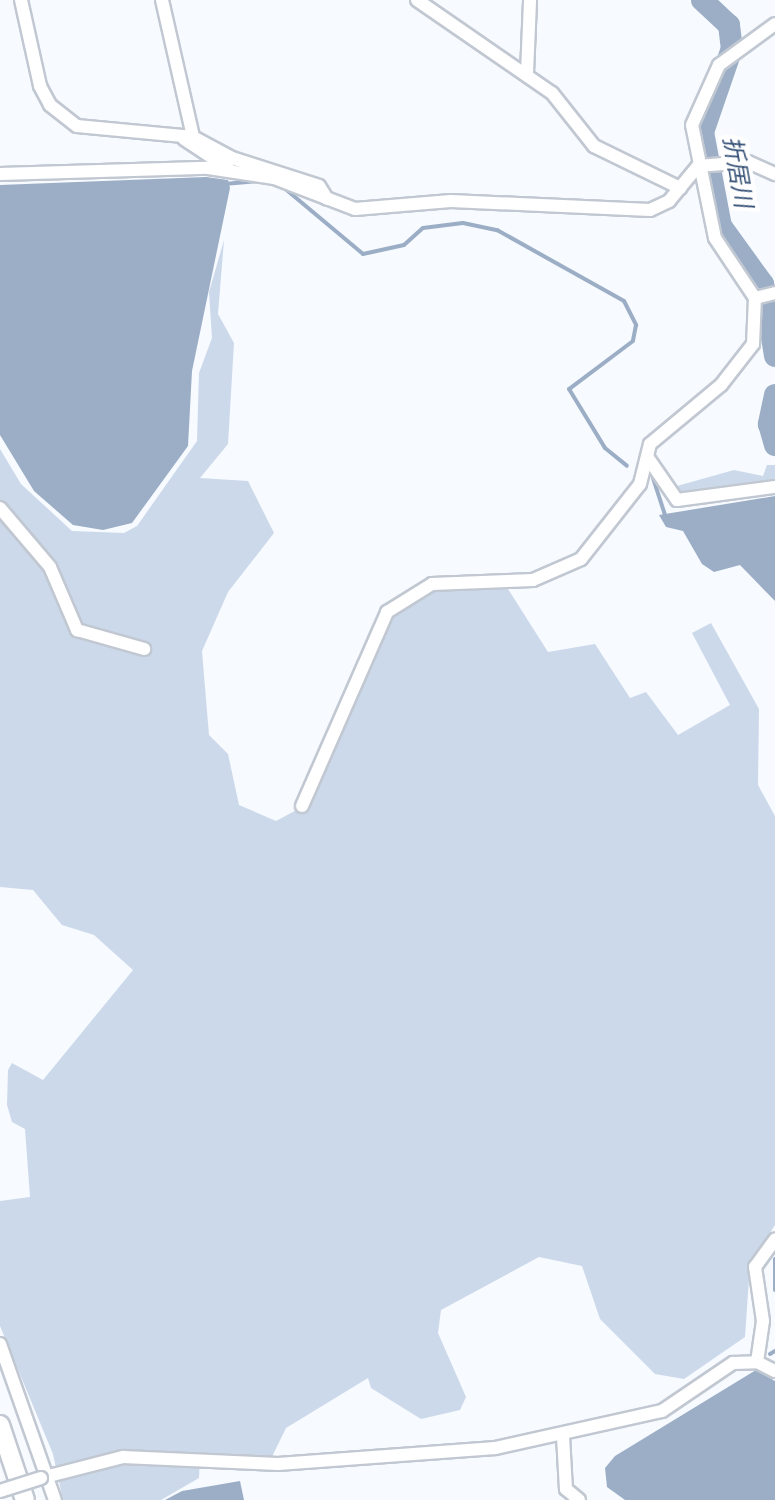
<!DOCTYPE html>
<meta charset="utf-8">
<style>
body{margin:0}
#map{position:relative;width:775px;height:1500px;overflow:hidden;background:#f7faff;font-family:"IBM Plex Sans","Noto Sans JP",sans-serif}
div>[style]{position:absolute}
.green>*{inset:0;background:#ccd9eb}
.water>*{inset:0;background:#9baec6}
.stream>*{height:4px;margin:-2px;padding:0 2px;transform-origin:2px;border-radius:2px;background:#9baec6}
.river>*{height:22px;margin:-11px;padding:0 11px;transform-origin:11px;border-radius:11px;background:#9baec6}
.roads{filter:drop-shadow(2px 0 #c1c8d2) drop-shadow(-2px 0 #c1c8d2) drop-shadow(0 2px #c1c8d2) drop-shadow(0 -2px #c1c8d2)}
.minor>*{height:12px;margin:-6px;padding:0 6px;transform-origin:6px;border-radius:6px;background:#fff}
.highway>*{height:18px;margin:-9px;padding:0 9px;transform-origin:9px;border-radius:9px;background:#fff}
.bridges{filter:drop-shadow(2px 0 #c1c8d2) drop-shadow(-2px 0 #c1c8d2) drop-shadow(0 2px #c1c8d2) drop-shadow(0 -2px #c1c8d2)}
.minor-bridge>*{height:12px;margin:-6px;padding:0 6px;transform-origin:6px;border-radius:6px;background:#fff}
span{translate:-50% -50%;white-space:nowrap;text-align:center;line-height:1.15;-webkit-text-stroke:8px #fff;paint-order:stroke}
.water-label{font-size:24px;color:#334f75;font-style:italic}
</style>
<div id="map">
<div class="green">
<div style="clip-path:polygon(224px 240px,218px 314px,234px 343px,228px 444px,200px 478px,248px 481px,274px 533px,228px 592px,202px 651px,209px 735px,228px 754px,239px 805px,276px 821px,306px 805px,395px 612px,430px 591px,508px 589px,548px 652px,595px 644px,630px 698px,646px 692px,678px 735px,730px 705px,692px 633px,711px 623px,759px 709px,758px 785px,775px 816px,775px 1225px,750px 1264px,745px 1337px,684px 1379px,655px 1374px,600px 1319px,582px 1266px,539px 1257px,441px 1310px,438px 1333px,466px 1397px,460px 1410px,421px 1419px,371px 1388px,368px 1378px,286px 1428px,268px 1465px,200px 1456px,199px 1478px,161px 1500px,63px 1500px,53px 1454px,0 1326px,0 1201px,30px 1197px,25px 1129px,12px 1122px,7px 1105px,8px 1070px,12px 1063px,43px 1080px,133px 970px,94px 935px,62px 925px,33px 890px,0 887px,0 449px,21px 484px,72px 531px,124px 533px,137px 526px,197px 441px,199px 373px,212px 338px,209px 292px)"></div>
<div style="clip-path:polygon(767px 465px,775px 465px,775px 480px,682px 493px,677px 486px,734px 470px,763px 476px)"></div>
</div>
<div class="water">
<div style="clip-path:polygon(206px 177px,228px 180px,230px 188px,192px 371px,188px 446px,132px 523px,103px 530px,73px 525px,34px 491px,0 435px,0 185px)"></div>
<div style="clip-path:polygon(775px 496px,775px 601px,740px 565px,714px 572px,702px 564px,683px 531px,666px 527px,659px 515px)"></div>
<div style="clip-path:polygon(756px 1370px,775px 1381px,775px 1500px,625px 1500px,607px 1487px,605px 1468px,615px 1456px)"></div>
<div style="clip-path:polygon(240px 1481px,244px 1500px,165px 1500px,182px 1491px)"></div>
</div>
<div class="stream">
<div style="left:224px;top:184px;width:35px;rotate:-5deg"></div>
<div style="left:283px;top:187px;width:104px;rotate:39.9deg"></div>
<div style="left:363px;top:254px;width:42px;rotate:-12.4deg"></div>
<div style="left:404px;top:245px;width:25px;rotate:-42deg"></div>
<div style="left:423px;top:228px;width:40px;rotate:-7.1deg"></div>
<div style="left:463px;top:223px;width:35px;rotate:12deg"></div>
<div style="left:497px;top:230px;width:145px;rotate:29.2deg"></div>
<div style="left:624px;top:301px;width:27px;rotate:63deg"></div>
<div style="left:636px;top:325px;width:16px;rotate:101deg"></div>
<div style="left:633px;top:341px;width:80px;rotate:143.1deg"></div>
<div style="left:569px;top:389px;width:69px;rotate:58.6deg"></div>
<div style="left:605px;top:448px;width:28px;rotate:39deg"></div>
<div style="left:653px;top:478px;width:39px;rotate:72deg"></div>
<div style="left:775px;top:1259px;width:31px;rotate:90deg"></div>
<div style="left:770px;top:1354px;width:6px;rotate:-31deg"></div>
</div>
<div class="river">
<div style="left:702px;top:0;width:37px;rotate:43deg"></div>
<div style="left:729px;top:25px;width:23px;rotate:83deg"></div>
<div style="left:732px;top:48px;width:89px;rotate:109deg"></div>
<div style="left:703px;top:132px;width:96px;rotate:79.2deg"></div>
<div style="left:721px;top:226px;width:72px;rotate:54.1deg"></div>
<div style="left:763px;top:284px;width:73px;rotate:80.5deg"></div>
<div style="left:775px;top:395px;width:30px;rotate:102deg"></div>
<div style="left:769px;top:424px;width:22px;rotate:74deg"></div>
</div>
<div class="roads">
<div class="minor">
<div style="left:21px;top:0;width:88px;rotate:77.5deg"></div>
<div style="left:40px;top:86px;width:21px;rotate:62deg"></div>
<div style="left:50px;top:105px;width:34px;rotate:38deg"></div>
<div style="left:77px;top:126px;width:117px;rotate:5.4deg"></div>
<div style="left:193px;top:137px;width:44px;rotate:28.3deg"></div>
<div style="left:232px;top:158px;width:91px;rotate:17.8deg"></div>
<div style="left:319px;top:186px;width:15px;rotate:58deg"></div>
<div style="left:162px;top:0;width:140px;rotate:77.2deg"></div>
<div style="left:417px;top:0;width:164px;rotate:34.6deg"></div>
<div style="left:552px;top:93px;width:68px;rotate:51.6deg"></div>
<div style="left:594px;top:146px;width:96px;rotate:26deg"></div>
<div style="left:527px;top:73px;width:73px;rotate:-87.6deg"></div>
<div style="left:184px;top:139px;width:53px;rotate:33.4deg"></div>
<div style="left:0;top:174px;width:208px;rotate:-1.7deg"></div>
<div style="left:208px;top:168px;width:67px;rotate:8.6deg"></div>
<div style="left:274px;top:178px;width:87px;rotate:20.9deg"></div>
<div style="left:355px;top:209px;width:96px;rotate:-4.8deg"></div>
<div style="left:451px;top:201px;width:199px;rotate:2.6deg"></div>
<div style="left:650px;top:210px;width:21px;rotate:-25deg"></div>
<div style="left:669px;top:201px;width:45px;rotate:-50.4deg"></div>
<div style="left:698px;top:166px;width:50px;rotate:-4.6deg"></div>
<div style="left:748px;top:162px;width:30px;rotate:24deg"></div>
<div style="left:755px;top:298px;width:21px;rotate:-14deg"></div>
<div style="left:648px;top:458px;width:51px;rotate:55.4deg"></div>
<div style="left:677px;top:500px;width:99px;rotate:-7.6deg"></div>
<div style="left:0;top:508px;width:77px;rotate:49.7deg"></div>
<div style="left:50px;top:567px;width:69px;rotate:66.8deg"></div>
<div style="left:77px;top:630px;width:70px;rotate:15.8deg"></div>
<div style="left:302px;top:806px;width:212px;rotate:-66.3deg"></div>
<div style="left:387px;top:612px;width:53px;rotate:-31.9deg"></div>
<div style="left:432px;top:584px;width:101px;rotate:-2.3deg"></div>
<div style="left:533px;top:580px;width:52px;rotate:-23.6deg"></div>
<div style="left:581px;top:559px;width:95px;rotate:-51.8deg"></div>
<div style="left:640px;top:484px;width:41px;rotate:-76deg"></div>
<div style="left:650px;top:444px;width:92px;rotate:-39.7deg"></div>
<div style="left:721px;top:385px;width:52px;rotate:-52deg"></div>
<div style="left:753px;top:344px;width:46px;rotate:-87.5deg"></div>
<div style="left:755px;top:298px;width:72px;rotate:-123.7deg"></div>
<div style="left:715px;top:238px;width:115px;rotate:-101.5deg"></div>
<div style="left:692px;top:125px;width:66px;rotate:-65.8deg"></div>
<div style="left:719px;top:65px;width:69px;rotate:-36.2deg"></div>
<div style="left:0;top:1344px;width:165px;rotate:70.6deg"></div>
<div style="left:757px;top:1362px;width:41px;rotate:-81.7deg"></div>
<div style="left:763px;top:1321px;width:55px;rotate:-98.4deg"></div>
<div style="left:755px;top:1267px;width:34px;rotate:-54deg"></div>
<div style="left:563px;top:1436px;width:53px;rotate:86.8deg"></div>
<div style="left:566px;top:1489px;width:17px;rotate:40deg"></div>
<div style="left:41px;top:1478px;width:85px;rotate:-14.4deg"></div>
<div style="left:123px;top:1457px;width:155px;rotate:2.6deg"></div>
<div style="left:278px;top:1464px;width:218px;rotate:-4.2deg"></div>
<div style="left:495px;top:1448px;width:171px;rotate:-12.5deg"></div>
<div style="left:662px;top:1411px;width:86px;rotate:-34.1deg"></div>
<div style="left:733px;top:1363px;width:24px;rotate:-2deg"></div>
<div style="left:757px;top:1362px;width:20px;rotate:27deg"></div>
</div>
<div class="highway">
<div style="left:0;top:1425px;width:79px;rotate:71.6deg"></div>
</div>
</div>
<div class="bridges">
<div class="minor-bridge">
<div style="left:0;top:1491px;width:43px;rotate:-17.6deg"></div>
</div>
</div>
<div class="water-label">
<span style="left:738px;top:172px;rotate:80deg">折居川</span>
</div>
</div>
